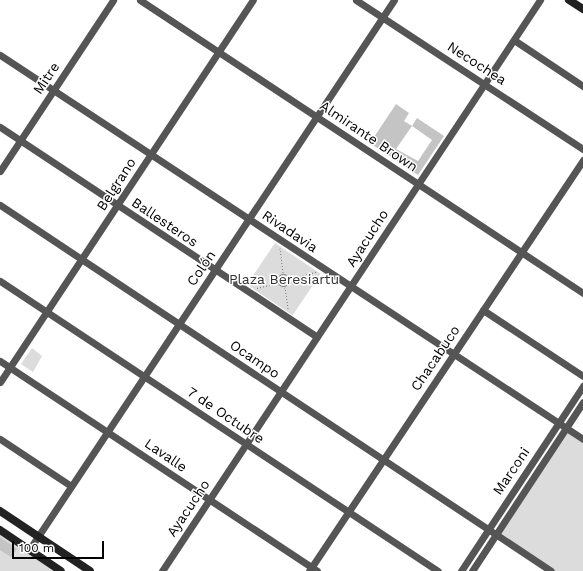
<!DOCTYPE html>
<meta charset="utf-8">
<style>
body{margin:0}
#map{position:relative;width:583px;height:571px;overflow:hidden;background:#fff;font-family:"Work Sans",sans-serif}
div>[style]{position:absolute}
.green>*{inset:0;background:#dcdcdc;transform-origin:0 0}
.building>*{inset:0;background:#c4c4c4}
.path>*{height:1px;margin-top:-0.5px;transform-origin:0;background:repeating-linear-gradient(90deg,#777 0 1px,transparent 0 3px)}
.path>.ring{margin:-0.5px;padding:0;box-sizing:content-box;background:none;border:1px solid #777;border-radius:50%}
.street>*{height:7px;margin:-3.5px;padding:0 3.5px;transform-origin:3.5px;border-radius:3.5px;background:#555}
.secondary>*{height:8px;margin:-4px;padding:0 4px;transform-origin:4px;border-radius:4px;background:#222}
span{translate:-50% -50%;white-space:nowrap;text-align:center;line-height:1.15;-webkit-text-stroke:3px #fff;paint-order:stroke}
.street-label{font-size:14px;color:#000}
.park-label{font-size:14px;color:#333}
.scale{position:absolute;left:12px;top:541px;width:92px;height:18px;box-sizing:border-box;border:2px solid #000;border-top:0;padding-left:5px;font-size:12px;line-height:14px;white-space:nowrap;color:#000;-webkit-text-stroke:3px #fff;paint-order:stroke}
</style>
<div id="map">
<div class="green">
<div style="left:275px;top:243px;width:55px;height:50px;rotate:34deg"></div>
<div style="clip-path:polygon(32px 348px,42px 356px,33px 372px,21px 364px)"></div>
<div style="clip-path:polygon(566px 428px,583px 439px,583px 571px,551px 571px,495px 535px)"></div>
<div style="clip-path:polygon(0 530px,61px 571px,0 571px)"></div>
</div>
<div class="building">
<div style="clip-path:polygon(evenodd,396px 104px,409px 113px,404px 121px,412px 126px,417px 118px,444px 136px,418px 175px,370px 143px,396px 104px,412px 126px,432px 140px,418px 161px,396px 149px,412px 126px)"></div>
<div style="clip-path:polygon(0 537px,17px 549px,11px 557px,0 550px)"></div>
</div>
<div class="path">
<div style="left:280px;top:248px;width:26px;rotate:83deg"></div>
<div class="ring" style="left:277px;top:274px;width:11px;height:11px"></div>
<div style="left:289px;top:279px;width:28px;rotate:-15deg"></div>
<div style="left:285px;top:287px;width:22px;rotate:82deg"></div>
<div style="left:257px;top:288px;width:21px;rotate:-14deg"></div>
</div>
<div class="street">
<div style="left:140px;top:0;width:531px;rotate:33.48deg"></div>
<div style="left:356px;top:0;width:272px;rotate:33.3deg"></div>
<div style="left:514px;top:40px;width:83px;rotate:33.7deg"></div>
<div style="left:0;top:55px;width:698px;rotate:33.37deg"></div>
<div style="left:0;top:127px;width:380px;rotate:33.5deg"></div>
<div style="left:0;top:171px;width:205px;rotate:-56.5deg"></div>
<div style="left:0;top:205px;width:661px;rotate:33.59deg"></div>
<div style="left:0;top:281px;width:525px;rotate:33.51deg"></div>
<div style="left:483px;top:310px;width:120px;rotate:33.4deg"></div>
<div style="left:0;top:361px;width:380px;rotate:33.5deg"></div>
<div style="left:0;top:382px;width:458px;rotate:-56.5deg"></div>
<div style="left:0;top:439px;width:85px;rotate:33.5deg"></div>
<div style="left:29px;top:550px;width:660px;rotate:-56.43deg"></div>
<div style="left:162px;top:571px;width:685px;rotate:-56.5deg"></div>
<div style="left:309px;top:571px;width:494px;rotate:-56.3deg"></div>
<div style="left:461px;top:571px;width:222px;rotate:-56.6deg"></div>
<div style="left:472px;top:571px;width:202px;rotate:-56.7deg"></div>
</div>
<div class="secondary">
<div style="left:569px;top:0;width:17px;rotate:33deg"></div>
<div style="left:0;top:511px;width:108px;rotate:33.7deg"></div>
<div style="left:0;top:530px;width:73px;rotate:33.9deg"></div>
</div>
<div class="street-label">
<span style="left:477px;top:63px;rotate:33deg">Necochea</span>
<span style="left:46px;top:78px;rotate:-56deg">Mitre</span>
<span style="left:369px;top:136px;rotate:34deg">Almirante Brown</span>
<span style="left:116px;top:184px;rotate:-57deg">Belgrano</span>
<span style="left:165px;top:222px;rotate:34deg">Ballesteros</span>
<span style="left:290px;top:231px;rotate:34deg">Rivadavia</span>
<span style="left:367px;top:238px;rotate:-57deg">Ayacucho</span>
<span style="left:201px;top:268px;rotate:-56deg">Colón</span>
<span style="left:435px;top:358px;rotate:-56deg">Chacabuco</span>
<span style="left:255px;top:359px;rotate:34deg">Ocampo</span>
<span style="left:226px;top:415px;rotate:34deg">7 de Octubre</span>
<span style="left:166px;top:455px;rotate:34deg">Lavalle</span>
<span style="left:511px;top:471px;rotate:-56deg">Marconi</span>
<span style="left:188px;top:508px;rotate:-56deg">Ayacucho</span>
</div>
<div class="park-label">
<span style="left:284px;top:279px">Plaza Beresiartu</span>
</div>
<div class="scale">100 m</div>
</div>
